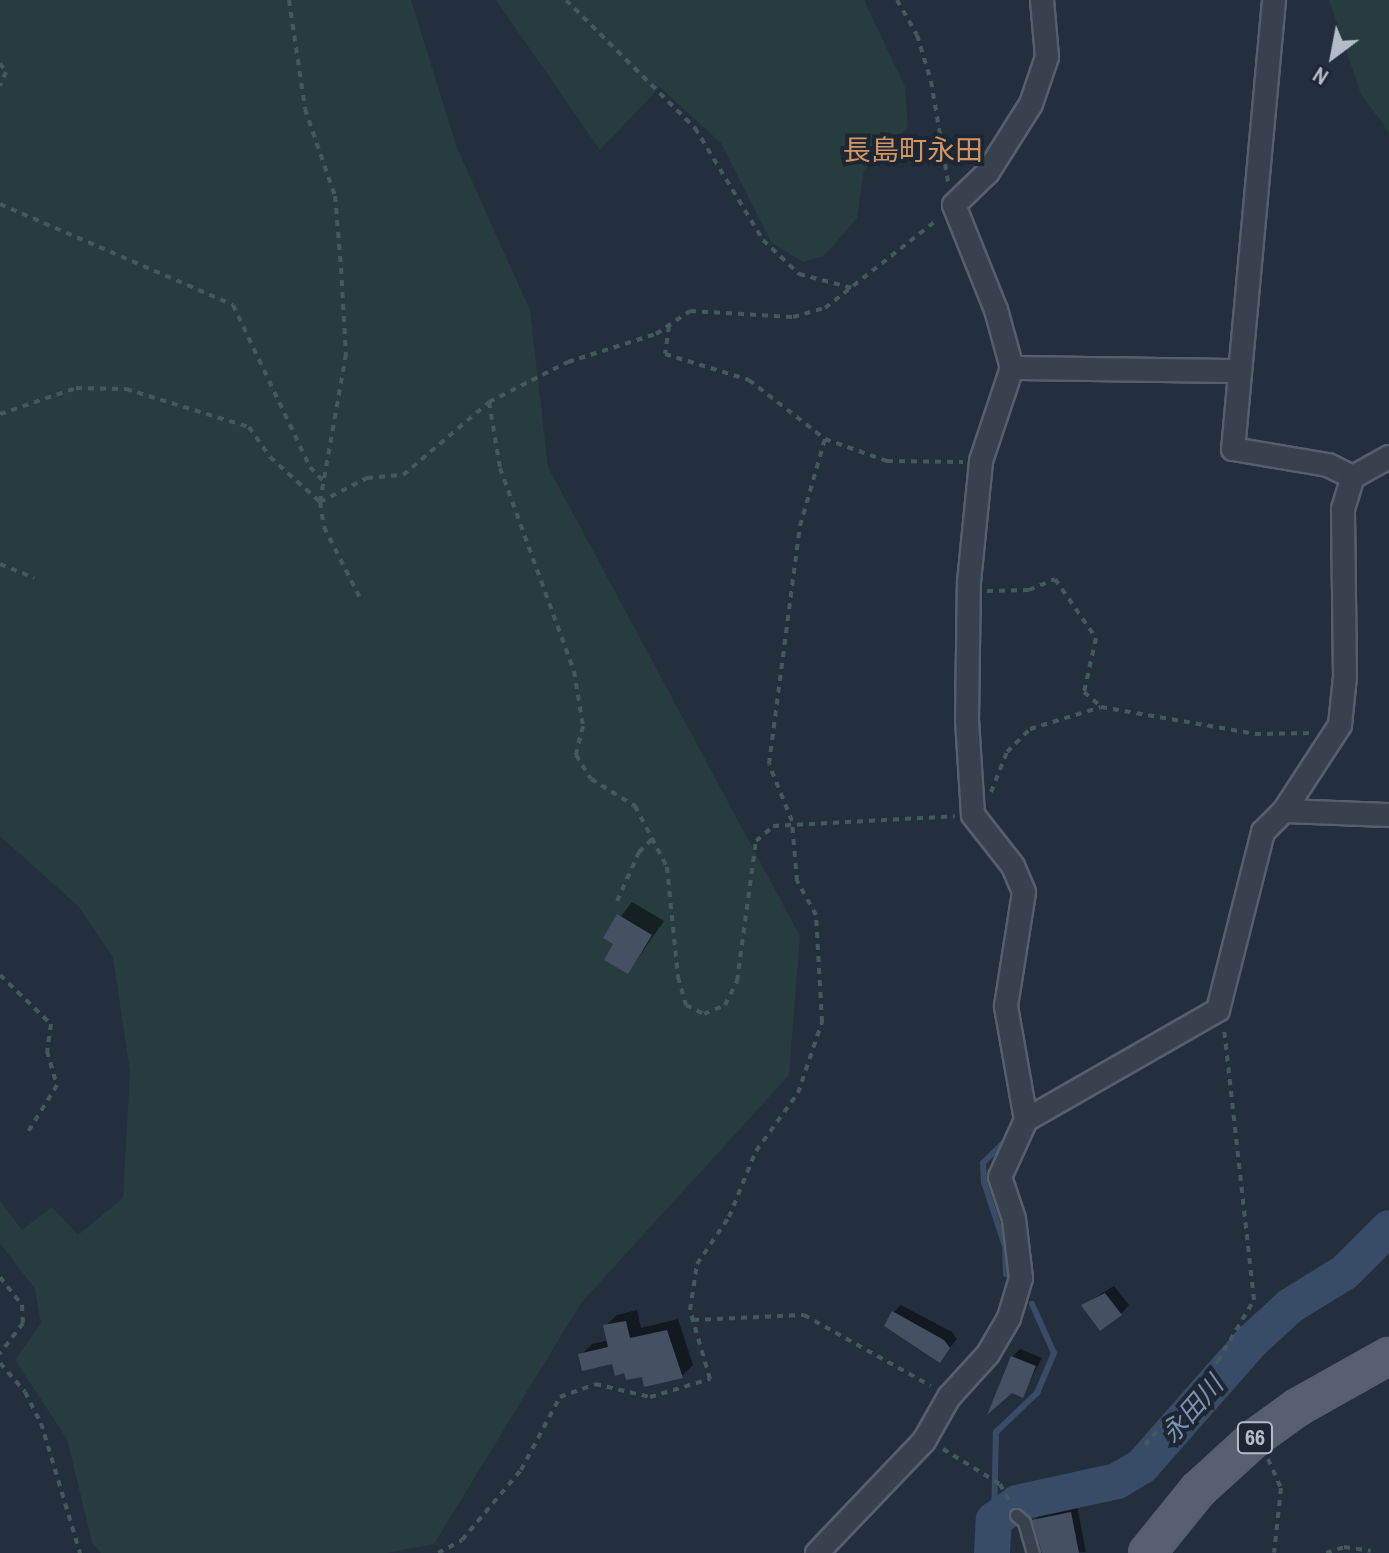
<!DOCTYPE html>
<meta charset="utf-8">
<style>
body{margin:0}
#map{position:relative;width:1389px;height:1553px;overflow:hidden;background:#242f3e;font-family:"Archivo Narrow","Noto Sans JP",sans-serif}
div>[style]{position:absolute}
.green>*{inset:0;background:#263c3f}
.shadow>*{inset:0;background:#0007}
.stream>*{height:6px;margin:-3px;padding:0 3px;transform-origin:3px;border-radius:3px;background:#394c67}
.river>*{height:36px;margin:-18px;padding:0 18px;transform-origin:18px;border-radius:18px;background:#394c67}
.building>*{inset:0;background:#455162}
.path>*{height:4px;margin-top:-2px;transform-origin:0;background:repeating-linear-gradient(90deg,#44595c 0 6px,transparent 0 12px)}
.roads{filter:drop-shadow(2px 0 #565f6c) drop-shadow(-2px 0 #565f6c) drop-shadow(0 2px #565f6c) drop-shadow(0 -2px #565f6c)}
.service>*{height:11px;margin:-5.5px;padding:0 5.5px;transform-origin:5.5px;border-radius:5.5px;background:#38414e}
.minor>*{height:22px;margin:-11px;padding:0 11px;transform-origin:11px;border-radius:11px;background:#38414e}
.primary>*{height:34px;margin:-17px;padding:0 17px;transform-origin:17px;border-radius:17px;background:#56606e}
span{translate:-50% -50%;white-space:nowrap;text-align:center;line-height:1.15;-webkit-text-stroke:8px #1d2633;paint-order:stroke}
.shield-label span{padding:2px 6px;background:#1d2633;border:2px solid;border-radius:6px;-webkit-text-stroke-width:0}
.shield-label{font-size:22px;color:#b4bcc9;font-weight:700}
.water-label{font-size:26px;color:#7c92b1;font-style:italic}
.quarter-label{font-size:28px;color:#d59563}
.north{position:absolute;left:1293px;top:16px;width:80px;height:80px;-webkit-text-stroke:6px #1d2633;paint-order:stroke;rotate:212deg;font-size:22px;font-weight:700;line-height:32px;text-align:center;color:#b4bcc9}
.north::after{content:'';display:block;margin:auto;width:28px;height:36px;background:#b4bcc9;clip-path:polygon(50% 0,100% 100%,50% 72%,0 100%)}
</style>
<div id="map">
<div class="green">
<div style="clip-path:polygon(0 0,411px 0,457px 148px,530px 310px,548px 467px,800px 936px,789px 1075px,581px 1303px,434px 1544px,386px 1553px,101px 1553px,92px 1542px,67px 1439px,15px 1360px,41px 1323px,35px 1289px,0 1243px,0 1201px,22px 1230px,52px 1207px,78px 1235px,123px 1198px,130px 1072px,113px 957px,78px 906px,0 836px)"></div>
<div style="clip-path:polygon(496px 0,864px 0,905px 87px,908px 128px,864px 170px,857px 218px,824px 256px,803px 262px,771px 242px,721px 143px,660px 87px,600px 150px)"></div>
<div style="clip-path:polygon(1329px 0,1389px 0,1389px 132px,1361px 94px)"></div>
</div>
<div class="shadow">
<div style="clip-path:polygon(632px 902px,664px 921px,628px 972px,616px 943px,605px 937px)"></div>
<div style="clip-path:polygon(1114px 1286px,1129px 1305px,1121px 1314px,1083px 1305px)"></div>
<div style="clip-path:polygon(901px 1305px,952px 1332px,957px 1339px,940px 1360px,894px 1312px)"></div>
<div style="clip-path:polygon(637px 1310px,641px 1328px,678px 1319px,693px 1365px,682px 1376px,626px 1371px,614px 1361px,581px 1355px,592px 1344px,609px 1340px,605px 1326px,617px 1315px)"></div>
<div style="clip-path:polygon(1020px 1349px,1042px 1358px,1022px 1396px,1012px 1357px)"></div>
<div style="clip-path:polygon(1077px 1506px,1086px 1552px,1043px 1553px,1035px 1520px,1041px 1514px)"></div>
</div>
<div class="stream">
<div style="left:1006px;top:1274px;width:28px;rotate:-92deg"></div>
<div style="left:1005px;top:1246px;width:67px;rotate:-108.2deg"></div>
<div style="left:984px;top:1182px;width:19px;rotate:-93deg"></div>
<div style="left:983px;top:1163px;width:35px;rotate:-45deg"></div>
<div style="left:994px;top:1520px;width:88px;rotate:-88.7deg"></div>
<div style="left:996px;top:1432px;width:57px;rotate:-43.6deg"></div>
<div style="left:1037px;top:1393px;width:43px;rotate:-67deg"></div>
<div style="left:1054px;top:1353px;width:54px;rotate:-114.2deg"></div>
</div>
<div class="river">
<div style="left:992px;top:1553px;width:33px;rotate:-87deg"></div>
<div style="left:994px;top:1520px;width:29px;rotate:-36deg"></div>
<div style="left:1017px;top:1503px;width:102px;rotate:-12.4deg"></div>
<div style="left:1117px;top:1481px;width:29px;rotate:-31deg"></div>
<div style="left:1142px;top:1466px;width:167px;rotate:-48.7deg"></div>
<div style="left:1252px;top:1341px;width:52px;rotate:-42.6deg"></div>
<div style="left:1290px;top:1306px;width:65px;rotate:-31.7deg"></div>
<div style="left:1345px;top:1272px;width:62px;rotate:-45deg"></div>
</div>
<div class="building">
<div style="clip-path:polygon(617px 914px,652px 935px,628px 974px,604px 960px,613px 944px,603px 938px)"></div>
<div style="clip-path:polygon(1105px 1293px,1122px 1315px,1100px 1331px,1081px 1305px)"></div>
<div style="clip-path:polygon(892px 1311px,944px 1340px,950px 1348px,940px 1363px,884px 1326px)"></div>
<div style="clip-path:polygon(626px 1321px,630px 1338px,667px 1330px,683px 1378px,644px 1387px,642px 1377px,626px 1380px,624px 1373px,615px 1376px,612px 1364px,582px 1371px,578px 1354px,608px 1347px,603px 1325px)"></div>
<div style="clip-path:polygon(1011px 1356px,1036px 1366px,1023px 1398px,1012px 1393px,987px 1415px)"></div>
<div style="clip-path:polygon(1071px 1512px,1079px 1553px,1042px 1553px,1032px 1520px)"></div>
</div>
<div class="path">
<div style="left:289px;top:0;width:110px;rotate:81.6deg"></div>
<div style="left:305px;top:109px;width:92px;rotate:71deg"></div>
<div style="left:335px;top:196px;width:72px;rotate:85.2deg"></div>
<div style="left:341px;top:268px;width:86px;rotate:86.7deg"></div>
<div style="left:346px;top:354px;width:150px;rotate:100deg"></div>
<div style="left:320px;top:502px;width:25px;rotate:81deg"></div>
<div style="left:324px;top:527px;width:82px;rotate:63.1deg"></div>
<div style="left:566px;top:0;width:182px;rotate:44.8deg"></div>
<div style="left:695px;top:128px;width:131px;rotate:58.7deg"></div>
<div style="left:763px;top:240px;width:50px;rotate:43.4deg"></div>
<div style="left:799px;top:274px;width:55px;rotate:14.8deg"></div>
<div style="left:897px;top:0;width:40px;rotate:60.3deg"></div>
<div style="left:917px;top:35px;width:48px;rotate:73.1deg"></div>
<div style="left:931px;top:81px;width:102px;rotate:80.4deg"></div>
<div style="left:0;top:63px;width:11px;rotate:56deg"></div>
<div style="left:6px;top:72px;width:15px;rotate:113deg"></div>
<div style="left:0;top:204px;width:254px;rotate:23.4deg"></div>
<div style="left:233px;top:305px;width:179px;rotate:64.6deg"></div>
<div style="left:310px;top:467px;width:18px;rotate:47deg"></div>
<div style="left:669px;top:326px;width:28px;rotate:98deg"></div>
<div style="left:665px;top:354px;width:88px;rotate:17.2deg"></div>
<div style="left:749px;top:380px;width:96px;rotate:37.8deg"></div>
<div style="left:825px;top:439px;width:66px;rotate:19.5deg"></div>
<div style="left:887px;top:461px;width:76px;rotate:0.8deg"></div>
<div style="left:489px;top:402px;width:67px;rotate:80.5deg"></div>
<div style="left:500px;top:468px;width:216px;rotate:70deg"></div>
<div style="left:574px;top:671px;width:56px;rotate:80.7deg"></div>
<div style="left:583px;top:726px;width:30px;rotate:104deg"></div>
<div style="left:576px;top:755px;width:28px;rotate:58deg"></div>
<div style="left:591px;top:779px;width:52px;rotate:31.5deg"></div>
<div style="left:635px;top:806px;width:69px;rotate:62.3deg"></div>
<div style="left:667px;top:867px;width:111px;rotate:84.3deg"></div>
<div style="left:678px;top:977px;width:29px;rotate:74deg"></div>
<div style="left:686px;top:1005px;width:20px;rotate:27deg"></div>
<div style="left:704px;top:1014px;width:23px;rotate:-23deg"></div>
<div style="left:725px;top:1005px;width:27px;rotate:-63deg"></div>
<div style="left:737px;top:981px;width:141px;rotate:-82.3deg"></div>
<div style="left:756px;top:841px;width:23px;rotate:-41deg"></div>
<div style="left:773px;top:826px;width:182px;rotate:-3.1deg"></div>
<div style="left:0;top:414px;width:80px;rotate:-18.9deg"></div>
<div style="left:76px;top:388px;width:50px;rotate:1.1deg"></div>
<div style="left:126px;top:389px;width:129px;rotate:17.2deg"></div>
<div style="left:249px;top:427px;width:37px;rotate:55deg"></div>
<div style="left:270px;top:457px;width:67px;rotate:42deg"></div>
<div style="left:320px;top:502px;width:53px;rotate:-27.1deg"></div>
<div style="left:367px;top:478px;width:36px;rotate:-5deg"></div>
<div style="left:403px;top:475px;width:113px;rotate:-40.3deg"></div>
<div style="left:489px;top:402px;width:89px;rotate:-26.9deg"></div>
<div style="left:568px;top:362px;width:92px;rotate:-17.7deg"></div>
<div style="left:656px;top:334px;width:41px;rotate:-34.1deg"></div>
<div style="left:690px;top:311px;width:103px;rotate:3.3deg"></div>
<div style="left:793px;top:317px;width:33px;rotate:-16deg"></div>
<div style="left:825px;top:308px;width:144px;rotate:-38.2deg"></div>
<div style="left:0;top:564px;width:37px;rotate:22deg"></div>
<div style="left:987px;top:591px;width:42px;rotate:-1.4deg"></div>
<div style="left:1029px;top:590px;width:28px;rotate:-23deg"></div>
<div style="left:1055px;top:579px;width:72px;rotate:55.2deg"></div>
<div style="left:1096px;top:638px;width:55px;rotate:102.5deg"></div>
<div style="left:1084px;top:692px;width:23px;rotate:41deg"></div>
<div style="left:991px;top:792px;width:43px;rotate:-68.2deg"></div>
<div style="left:1007px;top:752px;width:33px;rotate:-45deg"></div>
<div style="left:1030px;top:729px;width:74px;rotate:-17.2deg"></div>
<div style="left:1101px;top:707px;width:156px;rotate:9.9deg"></div>
<div style="left:1255px;top:734px;width:58px;rotate:-1deg"></div>
<div style="left:617px;top:901px;width:54px;rotate:-65.8deg"></div>
<div style="left:639px;top:852px;width:18px;rotate:-45deg"></div>
<div style="left:0;top:975px;width:71px;rotate:43.9deg"></div>
<div style="left:51px;top:1024px;width:27px;rotate:98deg"></div>
<div style="left:47px;top:1051px;width:35px;rotate:74deg"></div>
<div style="left:57px;top:1085px;width:55px;rotate:121.7deg"></div>
<div style="left:0;top:1277px;width:36px;rotate:52deg"></div>
<div style="left:22px;top:1305px;width:18px;rotate:87deg"></div>
<div style="left:23px;top:1323px;width:39px;rotate:127deg"></div>
<div style="left:693px;top:1320px;width:111px;rotate:-2.6deg"></div>
<div style="left:804px;top:1315px;width:145px;rotate:29.2deg"></div>
<div style="left:0;top:1363px;width:38px;rotate:49deg"></div>
<div style="left:25px;top:1392px;width:35px;rotate:63deg"></div>
<div style="left:41px;top:1423px;width:136px;rotate:73.3deg"></div>
<div style="left:1145px;top:1445px;width:111px;rotate:-49deg"></div>
<div style="left:1218px;top:1361px;width:71px;rotate:-59.5deg"></div>
<div style="left:1254px;top:1300px;width:275px;rotate:-96.3deg"></div>
<div style="left:943px;top:1449px;width:67px;rotate:31.6deg"></div>
<div style="left:1000px;top:1484px;width:20px;rotate:63deg"></div>
<div style="left:1268px;top:1459px;width:32px;rotate:66deg"></div>
<div style="left:1281px;top:1488px;width:65px;rotate:96.1deg"></div>
<div style="left:438px;top:1553px;width:27px;rotate:-28deg"></div>
<div style="left:462px;top:1540px;width:92px;rotate:-49.9deg"></div>
<div style="left:521px;top:1470px;width:83px;rotate:-61.9deg"></div>
<div style="left:560px;top:1397px;width:37px;rotate:-20deg"></div>
<div style="left:595px;top:1384px;width:57px;rotate:13.3deg"></div>
<div style="left:650px;top:1397px;width:63px;rotate:-16.7deg"></div>
<div style="left:710px;top:1379px;width:72px;rotate:-106.2deg"></div>
<div style="left:690px;top:1310px;width:47px;rotate:-81.3deg"></div>
<div style="left:697px;top:1264px;width:57px;rotate:-55.8deg"></div>
<div style="left:729px;top:1217px;width:71px;rotate:-67.8deg"></div>
<div style="left:756px;top:1151px;width:72px;rotate:-54.1deg"></div>
<div style="left:798px;top:1093px;width:75px;rotate:-71.3deg"></div>
<div style="left:822px;top:1022px;width:107px;rotate:-93.2deg"></div>
<div style="left:816px;top:915px;width:39px;rotate:-119deg"></div>
<div style="left:797px;top:881px;width:60px;rotate:-94.8deg"></div>
<div style="left:792px;top:821px;width:61px;rotate:-112deg"></div>
<div style="left:769px;top:764px;width:240px;rotate:-82.6deg"></div>
<div style="left:800px;top:526px;width:91px;rotate:-74deg"></div>
<div style="left:1326px;top:1553px;width:19px;rotate:-18deg"></div>
<div style="left:1344px;top:1547px;width:27px;rotate:8deg"></div>
</div>
<div class="roads">
<div class="service">
<div style="left:1016px;top:1515px;width:11px;rotate:41deg"></div>
<div style="left:1024px;top:1522px;width:32px;rotate:74deg"></div>
</div>
<div class="minor">
<div style="left:1274px;top:0;width:451px;rotate:95.2deg"></div>
<div style="left:1233px;top:449px;width:96px;rotate:9.6deg"></div>
<div style="left:1328px;top:465px;width:28px;rotate:26deg"></div>
<div style="left:1012px;top:368px;width:226px;rotate:0.8deg"></div>
<div style="left:1284px;top:811px;width:105px;rotate:2.2deg"></div>
<div style="left:1026px;top:1120px;width:116px;rotate:-100deg"></div>
<div style="left:1006px;top:1006px;width:115px;rotate:-81deg"></div>
<div style="left:1024px;top:892px;width:28px;rotate:-113deg"></div>
<div style="left:1013px;top:866px;width:65px;rotate:-128.1deg"></div>
<div style="left:973px;top:815px;width:95px;rotate:-93.6deg"></div>
<div style="left:967px;top:720px;width:138px;rotate:-89.2deg"></div>
<div style="left:969px;top:582px;width:122px;rotate:-84.3deg"></div>
<div style="left:981px;top:461px;width:98px;rotate:-71.6deg"></div>
<div style="left:1012px;top:368px;width:60px;rotate:-105.4deg"></div>
<div style="left:996px;top:310px;width:113px;rotate:-111.8deg"></div>
<div style="left:954px;top:205px;width:47px;rotate:-44.1deg"></div>
<div style="left:988px;top:172px;width:80px;rotate:-57.7deg"></div>
<div style="left:1031px;top:104px;width:50px;rotate:-71.2deg"></div>
<div style="left:1047px;top:57px;width:57px;rotate:-95deg"></div>
<div style="left:817px;top:1553px;width:155px;rotate:-46.3deg"></div>
<div style="left:924px;top:1441px;width:51px;rotate:-60.4deg"></div>
<div style="left:949px;top:1397px;width:58px;rotate:-47.8deg"></div>
<div style="left:988px;top:1354px;width:42px;rotate:-59.7deg"></div>
<div style="left:1009px;top:1318px;width:42px;rotate:-73.3deg"></div>
<div style="left:1021px;top:1278px;width:59px;rotate:-96.8deg"></div>
<div style="left:1014px;top:1219px;width:44px;rotate:-108.4deg"></div>
<div style="left:1000px;top:1177px;width:63px;rotate:-65.5deg"></div>
<div style="left:1026px;top:1120px;width:221px;rotate:-29.8deg"></div>
<div style="left:1218px;top:1010px;width:184px;rotate:-75.8deg"></div>
<div style="left:1263px;top:832px;width:30px;rotate:-45deg"></div>
<div style="left:1284px;top:811px;width:103px;rotate:-56.9deg"></div>
<div style="left:1340px;top:725px;width:48px;rotate:-84.1deg"></div>
<div style="left:1345px;top:677px;width:168px;rotate:-90.7deg"></div>
<div style="left:1343px;top:509px;width:34px;rotate:-73deg"></div>
<div style="left:1353px;top:477px;width:41px;rotate:-29.1deg"></div>
</div>
<div class="primary">
<div style="left:1147px;top:1553px;width:81px;rotate:-51deg"></div>
<div style="left:1198px;top:1490px;width:77px;rotate:-42.4deg"></div>
<div style="left:1255px;top:1438px;width:53px;rotate:-35.8deg"></div>
<div style="left:1298px;top:1407px;width:104px;rotate:-29.3deg"></div>
</div>
</div>
<div class="shield-label">
<span style="left:1255px;top:1438px">66</span>
</div>
<div class="water-label">
<span style="left:1192px;top:1409px;rotate:-49deg">永田川</span>
</div>
<div class="quarter-label">
<span style="left:913px;top:150px">長島町永田</span>
</div>
<div class="north">N</div>
</div>
